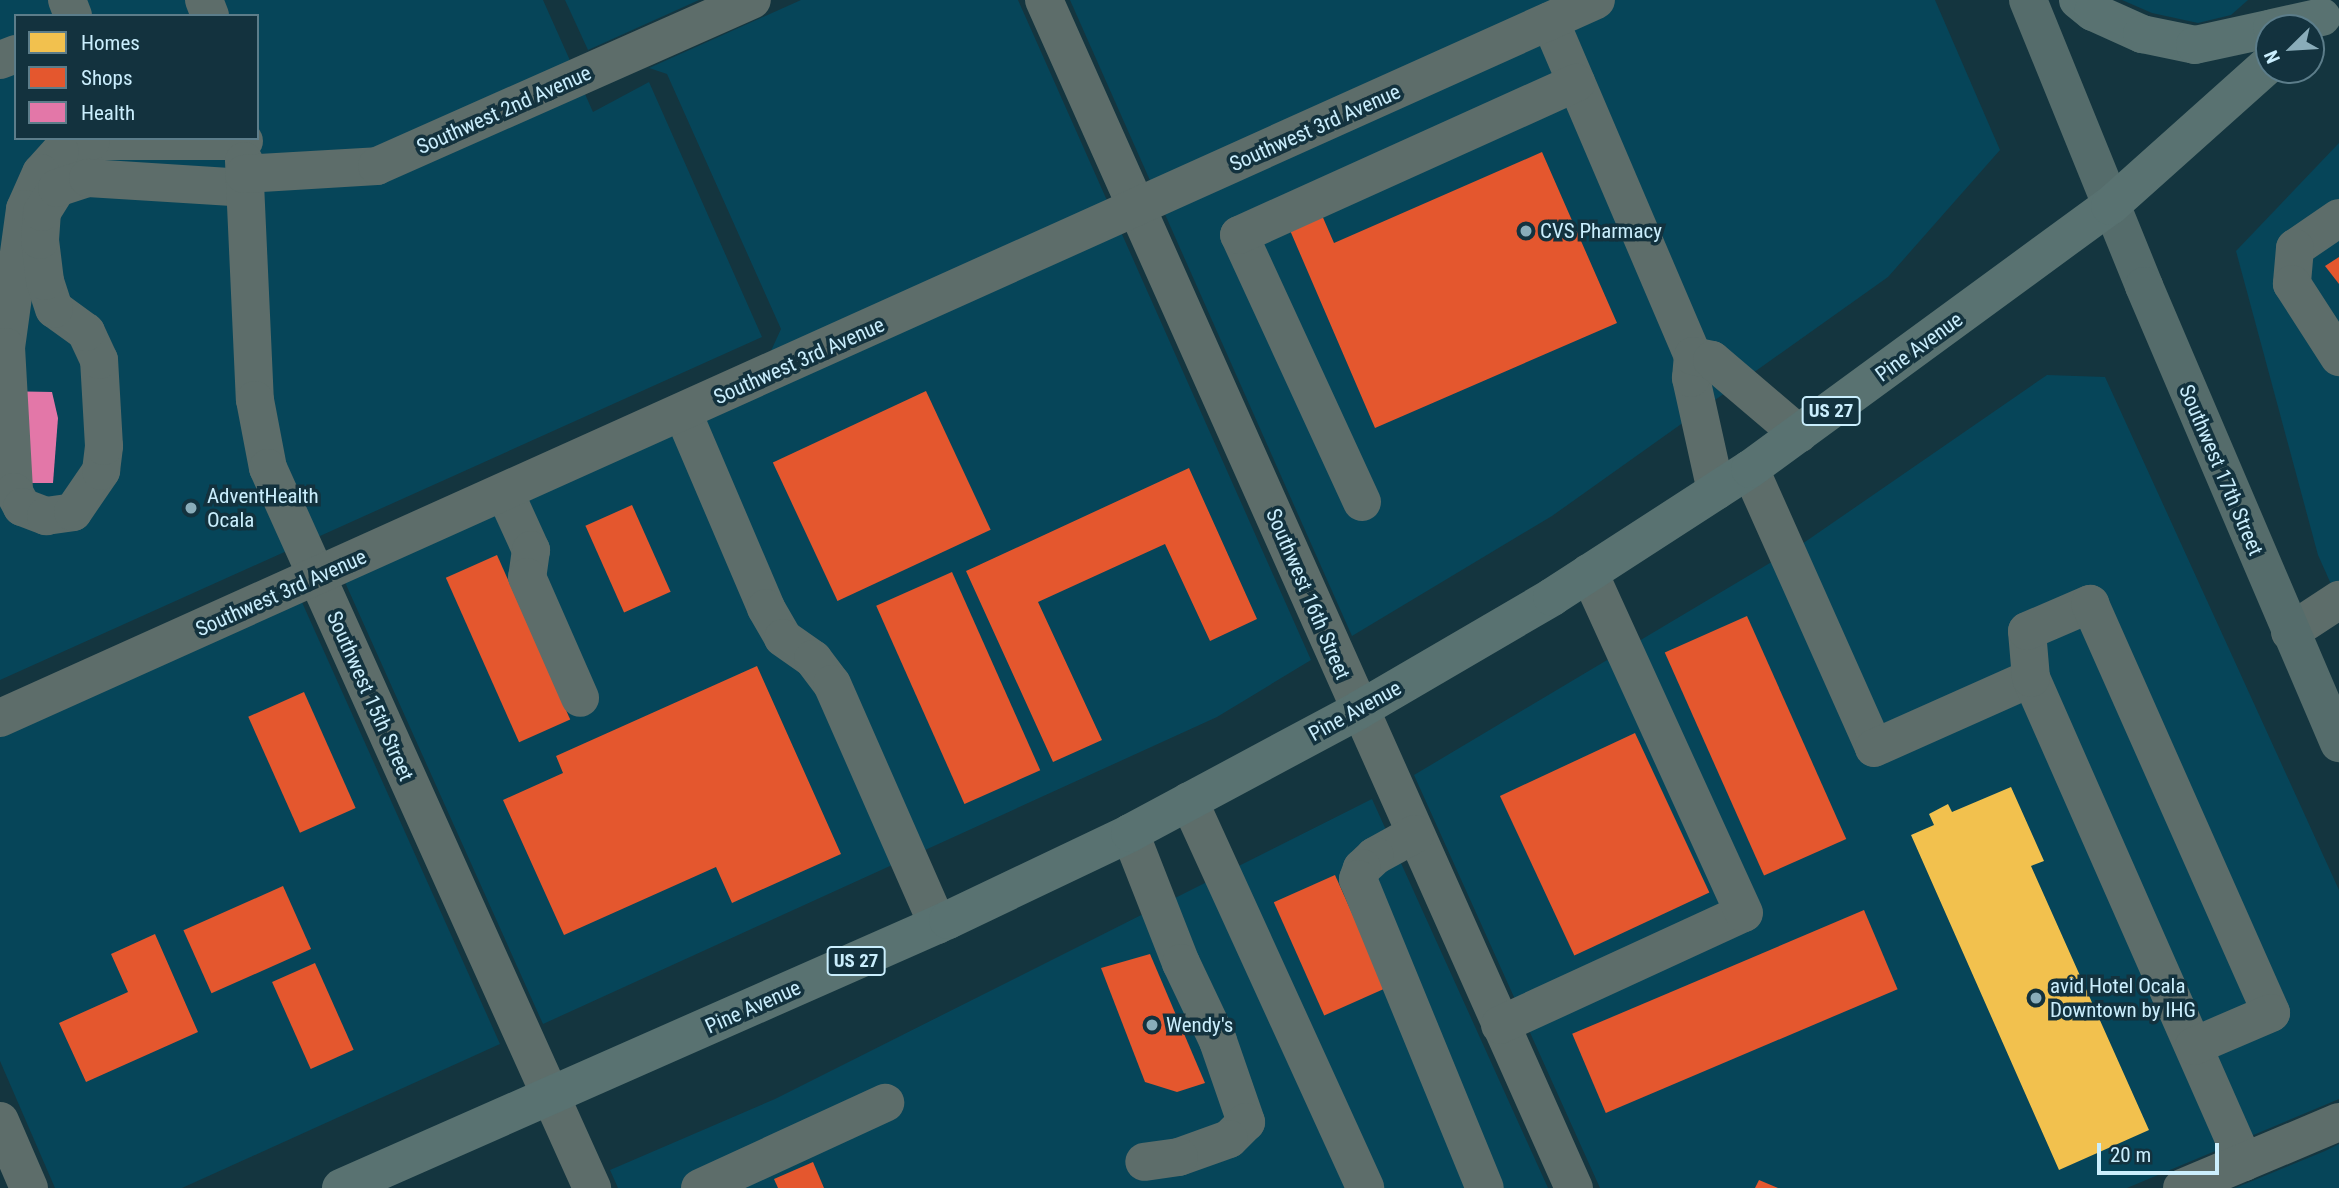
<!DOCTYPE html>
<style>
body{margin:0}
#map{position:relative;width:2339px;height:1188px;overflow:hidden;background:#14353f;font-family:"Roboto Condensed",sans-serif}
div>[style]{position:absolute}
.built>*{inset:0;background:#064559}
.homes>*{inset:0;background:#f2c14e}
.shops>*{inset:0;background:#e4572e;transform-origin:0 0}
.health>*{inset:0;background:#e377a8}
.minor>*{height:38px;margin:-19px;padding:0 19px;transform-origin:19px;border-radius:19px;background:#5d6d6a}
.major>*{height:38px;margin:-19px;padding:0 19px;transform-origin:19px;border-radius:19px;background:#556c6b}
.highway>*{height:38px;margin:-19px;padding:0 19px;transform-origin:19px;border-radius:19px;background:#597271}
.dots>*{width:19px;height:19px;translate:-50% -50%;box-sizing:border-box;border:4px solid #13323e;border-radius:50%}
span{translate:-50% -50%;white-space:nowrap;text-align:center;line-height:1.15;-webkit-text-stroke:7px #13323e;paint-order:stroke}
.shield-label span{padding:2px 5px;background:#13323e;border:2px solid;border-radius:5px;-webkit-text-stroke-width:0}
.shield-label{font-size:19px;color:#caeefd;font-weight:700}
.street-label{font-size:21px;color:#caeefd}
.poi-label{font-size:21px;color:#caeefd}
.left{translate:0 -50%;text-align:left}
.legend{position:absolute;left:14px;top:14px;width:245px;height:126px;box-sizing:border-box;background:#13323e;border:2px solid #5c7d8a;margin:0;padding:9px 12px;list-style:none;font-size:21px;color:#caeefd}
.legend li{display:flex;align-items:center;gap:14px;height:35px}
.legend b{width:35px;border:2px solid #5c7d8a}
.north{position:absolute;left:2255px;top:14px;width:70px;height:70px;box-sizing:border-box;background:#13323e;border:2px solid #5c7d8a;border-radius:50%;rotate:246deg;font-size:19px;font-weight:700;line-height:28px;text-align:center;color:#caeefd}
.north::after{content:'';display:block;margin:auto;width:24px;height:32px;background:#8aadba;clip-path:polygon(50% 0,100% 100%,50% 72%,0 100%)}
.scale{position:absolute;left:2097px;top:1143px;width:122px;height:32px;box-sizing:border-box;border:4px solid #caeefd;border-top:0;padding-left:9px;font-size:21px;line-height:24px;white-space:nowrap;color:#caeefd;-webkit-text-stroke:5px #13323e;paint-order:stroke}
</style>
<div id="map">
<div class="built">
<div style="clip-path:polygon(evenodd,0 0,543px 0,593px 112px,649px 82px,762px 337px,0 680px,0 0,16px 16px,257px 16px,257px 138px,16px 138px,16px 16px)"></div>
<div style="clip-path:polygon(565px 0,699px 0,588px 50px)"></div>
<div style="clip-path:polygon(801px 0,1018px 0,1311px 660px,1217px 717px,543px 1024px,331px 551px,770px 353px,781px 329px,667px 74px,649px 68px)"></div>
<div style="clip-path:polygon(1070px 0,1935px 0,2000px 150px,1888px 277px,1552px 516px,1352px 636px)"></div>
<div style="clip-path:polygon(2122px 0,2248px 0,2231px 15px,2198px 23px,2152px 13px)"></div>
<div style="clip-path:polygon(2339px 143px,2339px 602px,2318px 555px,2236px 251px)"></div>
<div style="clip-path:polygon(2047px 375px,2105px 377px,2339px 890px,2339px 1099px,2127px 1188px,1600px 1188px,1414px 775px,1802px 544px)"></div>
<div style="clip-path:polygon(292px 580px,500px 1044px,182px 1188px,55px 1188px,0 1061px,0 708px)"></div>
<div style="clip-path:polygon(1372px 799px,1548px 1188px,618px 1188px,610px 1170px,775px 1099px)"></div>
<div style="clip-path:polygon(2339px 1144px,2339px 1188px,2235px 1188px,2325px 1151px)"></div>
</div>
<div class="homes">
<div style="clip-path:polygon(2011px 787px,2044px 861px,2031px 866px,2149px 1130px,2059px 1170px,1911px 835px,1934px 825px,1929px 814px,1948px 804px,1952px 812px)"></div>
</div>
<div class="shops">
<div style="clip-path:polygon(1542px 152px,1617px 323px,1375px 428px,1289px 228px,1321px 213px,1334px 243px)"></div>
<div style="clip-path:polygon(2339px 257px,2339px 284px,2325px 266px)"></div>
<div style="left:926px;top:391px;width:153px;height:169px;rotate:65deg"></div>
<div style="clip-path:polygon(1189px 468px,1257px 619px,1210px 641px,1165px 544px,1038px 602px,1102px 740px,1053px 762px,966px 571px)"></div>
<div style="left:632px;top:505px;width:95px;height:51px;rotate:66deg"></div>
<div style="left:497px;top:555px;width:180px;height:56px;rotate:66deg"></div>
<div style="left:952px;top:572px;width:217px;height:83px;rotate:66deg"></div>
<div style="left:1747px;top:616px;width:244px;height:90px;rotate:66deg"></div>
<div style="clip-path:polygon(757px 666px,841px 854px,732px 903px,716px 867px,564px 935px,503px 800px,563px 773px,556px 756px)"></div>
<div style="left:304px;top:692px;width:127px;height:61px;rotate:66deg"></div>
<div style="left:1635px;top:733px;width:176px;height:149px;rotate:65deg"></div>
<div style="left:1335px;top:875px;width:124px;height:67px;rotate:66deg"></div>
<div style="left:283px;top:886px;width:69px;height:109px;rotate:66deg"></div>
<div style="left:1864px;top:910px;width:86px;height:317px;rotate:67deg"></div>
<div style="clip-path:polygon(155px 934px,198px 1032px,86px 1082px,59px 1023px,128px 992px,111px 954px)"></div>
<div style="clip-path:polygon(1150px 954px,1205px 1083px,1177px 1092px,1145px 1082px,1101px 968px)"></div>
<div style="left:315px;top:963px;width:95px;height:47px;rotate:66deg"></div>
<div style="clip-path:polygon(813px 1162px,824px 1188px,778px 1188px,774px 1179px)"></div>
<div style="clip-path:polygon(1759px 1180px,1778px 1188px,1755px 1188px)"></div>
</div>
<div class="health">
<div style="clip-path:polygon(0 391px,52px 392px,58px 418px,53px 483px,0 483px)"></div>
</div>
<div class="minor">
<div style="left:67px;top:0;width:17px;rotate:69deg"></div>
<div style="left:204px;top:0;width:17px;rotate:69deg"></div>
<div style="left:1044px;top:0;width:1301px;rotate:65.96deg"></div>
<div style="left:1550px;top:21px;width:364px;rotate:66.9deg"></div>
<div style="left:0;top:60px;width:17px;rotate:-21deg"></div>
<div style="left:244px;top:141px;width:153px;rotate:180deg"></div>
<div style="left:91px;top:141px;width:33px;rotate:160deg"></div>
<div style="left:60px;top:152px;width:28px;rotate:132deg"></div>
<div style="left:41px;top:173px;width:39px;rotate:114deg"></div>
<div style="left:25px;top:209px;width:139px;rotate:97.8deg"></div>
<div style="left:6px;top:347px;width:145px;rotate:86.8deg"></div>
<div style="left:14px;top:492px;width:17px;rotate:62deg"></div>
<div style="left:22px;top:507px;width:26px;rotate:21deg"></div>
<div style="left:46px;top:516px;width:27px;rotate:-8deg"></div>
<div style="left:73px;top:512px;width:50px;rotate:-55.7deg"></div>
<div style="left:101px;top:471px;width:25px;rotate:-83deg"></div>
<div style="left:104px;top:446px;width:86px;rotate:-93.3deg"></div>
<div style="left:99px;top:360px;width:31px;rotate:-115deg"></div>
<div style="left:86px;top:332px;width:39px;rotate:-144deg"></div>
<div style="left:54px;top:309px;width:29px;rotate:-108deg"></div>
<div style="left:45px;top:281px;width:41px;rotate:-97deg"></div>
<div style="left:40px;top:240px;width:28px;rotate:-86deg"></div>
<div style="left:42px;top:212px;width:28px;rotate:-58deg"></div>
<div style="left:57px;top:188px;width:33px;rotate:-18deg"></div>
<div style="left:88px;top:178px;width:157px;rotate:3.6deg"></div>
<div style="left:244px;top:161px;width:239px;rotate:87.4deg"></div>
<div style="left:255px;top:400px;width:69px;rotate:79.2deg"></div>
<div style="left:268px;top:468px;width:790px;rotate:65.77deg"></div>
<div style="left:244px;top:174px;width:133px;rotate:-3.4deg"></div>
<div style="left:377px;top:166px;width:410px;rotate:-23.9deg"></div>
<div style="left:2339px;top:218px;width:53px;rotate:145.7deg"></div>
<div style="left:2295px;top:248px;width:36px;rotate:95deg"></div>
<div style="left:2292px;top:284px;width:87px;rotate:57.2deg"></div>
<div style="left:683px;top:413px;width:212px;rotate:66.9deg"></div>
<div style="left:766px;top:608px;width:34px;rotate:60deg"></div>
<div style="left:783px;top:638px;width:37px;rotate:35deg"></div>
<div style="left:813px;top:659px;width:31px;rotate:53deg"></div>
<div style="left:832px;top:684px;width:263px;rotate:66.3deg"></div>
<div style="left:1750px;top:469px;width:305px;rotate:66deg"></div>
<div style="left:1874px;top:748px;width:172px;rotate:-24deg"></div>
<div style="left:2031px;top:678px;width:529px;rotate:66.25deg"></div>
<div style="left:1716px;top:491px;width:116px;rotate:-102.5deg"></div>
<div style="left:1691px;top:378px;width:22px;rotate:-85deg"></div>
<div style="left:1693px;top:356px;width:19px;rotate:12deg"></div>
<div style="left:1712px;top:360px;width:114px;rotate:40.4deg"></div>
<div style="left:505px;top:493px;width:63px;rotate:65.5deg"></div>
<div style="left:531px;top:550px;width:27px;rotate:98deg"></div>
<div style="left:527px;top:577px;width:132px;rotate:66.3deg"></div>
<div style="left:1362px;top:502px;width:294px;rotate:-114.7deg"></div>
<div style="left:1239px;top:235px;width:370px;rotate:-24.3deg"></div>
<div style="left:2290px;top:632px;width:59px;rotate:-33.1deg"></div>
<div style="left:2031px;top:678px;width:47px;rotate:-94.9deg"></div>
<div style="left:2027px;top:631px;width:69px;rotate:-23.2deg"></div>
<div style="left:2090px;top:604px;width:447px;rotate:66.1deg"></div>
<div style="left:2271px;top:1013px;width:84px;rotate:156.8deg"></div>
<div style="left:0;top:718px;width:1750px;rotate:-24.22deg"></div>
<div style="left:1189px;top:801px;width:425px;rotate:65.5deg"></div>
<div style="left:1130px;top:833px;width:140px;rotate:68.6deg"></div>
<div style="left:1181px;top:963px;width:86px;rotate:64.6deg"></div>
<div style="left:1218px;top:1041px;width:86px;rotate:70.9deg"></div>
<div style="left:1246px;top:1122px;width:24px;rotate:135deg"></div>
<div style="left:1229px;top:1139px;width:53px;rotate:160.2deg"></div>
<div style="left:1179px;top:1157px;width:35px;rotate:172deg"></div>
<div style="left:1415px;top:834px;width:46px;rotate:151.2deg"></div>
<div style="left:1375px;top:856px;width:18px;rotate:137deg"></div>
<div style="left:1362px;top:868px;width:12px;rotate:110deg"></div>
<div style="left:1358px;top:879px;width:334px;rotate:67.7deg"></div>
<div style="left:1500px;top:1025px;width:268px;rotate:-24.7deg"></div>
<div style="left:1744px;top:913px;width:374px;rotate:-114.5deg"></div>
<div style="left:0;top:1121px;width:73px;rotate:66.6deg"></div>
<div style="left:700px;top:1188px;width:204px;rotate:-24.7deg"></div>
<div style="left:2182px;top:1188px;width:170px;rotate:-22.8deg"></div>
</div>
<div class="major">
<div style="left:2028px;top:0;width:309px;rotate:67.9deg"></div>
<div style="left:2144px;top:286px;width:497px;rotate:66.9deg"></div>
</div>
<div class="highway">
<div style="left:2078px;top:0;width:19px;rotate:39deg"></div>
<div style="left:2093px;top:12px;width:54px;rotate:24.2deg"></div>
<div style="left:2142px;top:34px;width:54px;rotate:11.7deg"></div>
<div style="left:2195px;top:45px;width:76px;rotate:-12.2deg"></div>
<div style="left:2272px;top:28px;width:51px;rotate:-12.4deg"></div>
<div style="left:341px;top:1188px;width:664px;rotate:-23.82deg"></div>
<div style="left:948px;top:920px;width:202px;rotate:-25.5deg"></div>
<div style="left:1130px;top:833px;width:260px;rotate:-28.2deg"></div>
<div style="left:1359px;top:710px;width:224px;rotate:-30.3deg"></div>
<div style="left:1552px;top:597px;width:236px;rotate:-32.9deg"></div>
<div style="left:1750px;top:469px;width:446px;rotate:-36.2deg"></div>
<div style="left:2110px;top:206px;width:213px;rotate:-41.8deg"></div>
</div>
<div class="dots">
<div style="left:1526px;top:231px;background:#8aadba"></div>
<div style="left:191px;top:508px;background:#8aadba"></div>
<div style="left:2036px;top:998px;background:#8aadba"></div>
<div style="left:1152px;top:1025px;background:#8aadba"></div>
</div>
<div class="shield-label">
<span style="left:1831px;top:411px">US 27</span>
<span style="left:856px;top:961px">US 27</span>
</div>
<div class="street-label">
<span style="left:504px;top:110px;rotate:-24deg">Southwest 2nd Avenue</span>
<span style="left:1315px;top:128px;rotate:-24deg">Southwest 3rd Avenue</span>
<span style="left:1919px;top:347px;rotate:-36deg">Pine Avenue</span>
<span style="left:799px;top:361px;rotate:-24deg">Southwest 3rd Avenue</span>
<span style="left:2221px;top:470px;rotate:67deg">Southwest 17th Street</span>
<span style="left:281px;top:593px;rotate:-24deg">Southwest 3rd Avenue</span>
<span style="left:1308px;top:594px;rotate:67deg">Southwest 16th Street</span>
<span style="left:370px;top:696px;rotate:66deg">Southwest 15th Street</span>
<span style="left:1355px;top:711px;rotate:-29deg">Pine Avenue</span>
<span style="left:753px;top:1007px;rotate:-24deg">Pine Avenue</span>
</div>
<div class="poi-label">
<span class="left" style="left:1540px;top:231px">CVS Pharmacy</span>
<span class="left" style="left:207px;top:508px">AdventHealth<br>Ocala</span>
<span class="left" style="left:2050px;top:998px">avid Hotel Ocala<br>Downtown by IHG</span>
<span class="left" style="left:1166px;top:1025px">Wendy's</span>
</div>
<ul class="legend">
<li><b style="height:19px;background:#f2c14e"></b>Homes</li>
<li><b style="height:19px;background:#e4572e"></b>Shops</li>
<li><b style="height:19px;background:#e377a8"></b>Health</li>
</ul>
<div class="north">N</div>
<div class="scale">20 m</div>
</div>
